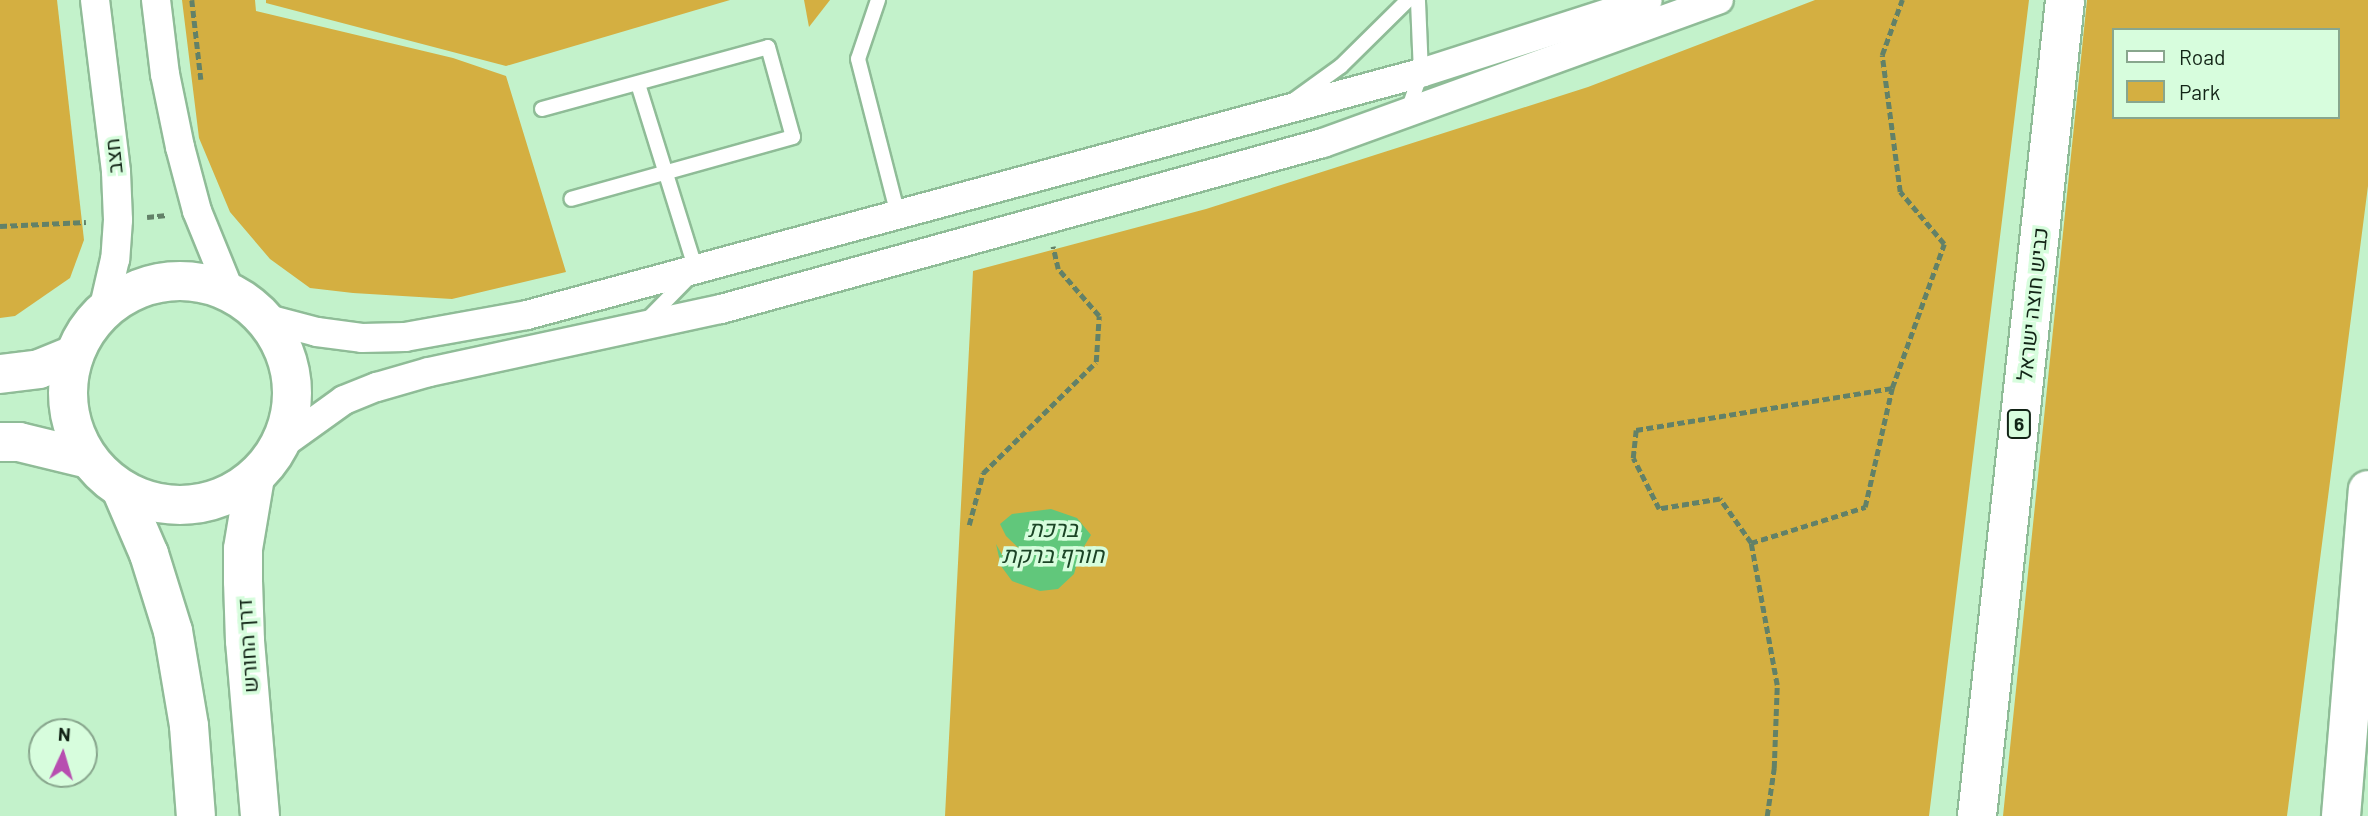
<!DOCTYPE html>
<meta charset="utf-8">
<style>
body{margin:0}
#map{position:relative;width:2368px;height:816px;overflow:hidden;background:#c3f2cb;font-family:Barlow,Heebo,sans-serif}
div>[style]{position:absolute}
.green>*{inset:0;background:#d4af41}
.water>*{inset:0;background:#61c77b}
.path>*{height:4.5px;margin-top:-2.25px;transform-origin:0;background:repeating-linear-gradient(90deg,#628168 0 7px,transparent 0 10.5px)}
.roads{filter:drop-shadow(2px 0 #8fbc97) drop-shadow(-2px 0 #8fbc97) drop-shadow(0 2px #8fbc97) drop-shadow(0 -2px #8fbc97)}
.lane>*{height:14px;margin:-7px;padding:0 7px;transform-origin:7px;border-radius:7px;background:#fff}
.street>*{height:28px;margin:-14px;padding:0 14px;transform-origin:14px;border-radius:14px;background:#fff}
.secondary>*{height:38px;margin:-19px;padding:0 19px;transform-origin:19px;border-radius:19px;background:#fff}
.secondary>.ring{margin:-19px;padding:0;box-sizing:content-box;background:none;border:38px solid #fff;border-radius:50%}
.highway>*{height:38px;margin:-19px;padding:0 19px;transform-origin:19px;border-radius:19px;background:#fff}
span{translate:-50% -50%;white-space:nowrap;text-align:center;line-height:1.15;-webkit-text-stroke:7px #d7fddd;paint-order:stroke}
.shield-label span{padding:2px 5px;background:#d7fddd;border:2px solid;border-radius:5px;-webkit-text-stroke-width:0}
.shield-label{font-size:19px;color:#122416;font-weight:700}
.street-label{font-size:21px;color:#122416}
.water-label{font-size:23px;color:#1b4426;font-style:italic}
.legend{position:absolute;left:2112px;top:28px;width:228px;height:91px;box-sizing:border-box;background:#d7fddd;border:2px solid #88a68d;margin:0;padding:9px 12px;list-style:none;font-size:21px;color:#122416}
.legend li{display:flex;align-items:center;gap:14px;height:35px}
.legend b{width:35px;border:2px solid #88a68d}
.north{position:absolute;left:28px;top:718px;width:70px;height:70px;box-sizing:border-box;background:#d7fddd;border:2px solid #88a68d;border-radius:50%;rotate:4deg;font-size:19px;font-weight:700;line-height:28px;text-align:center;color:#122416}
.north::after{content:'';display:block;margin:auto;width:24px;height:32px;background:#b74eb0;clip-path:polygon(50% 0,100% 100%,50% 72%,0 100%)}
</style>
<div id="map">
<div class="green">
<div style="clip-path:polygon(0 0,57px 0,84px 240px,70px 278px,15px 316px,0 318px)"></div>
<div style="clip-path:polygon(182px 0,255px 0,256px 11px,453px 58px,506px 76px,566px 272px,452px 299px,353px 293px,310px 288px,270px 259px,230px 212px,199px 138px)"></div>
<div style="clip-path:polygon(266px 0,730px 0,506px 66px,266px 3px)"></div>
<div style="clip-path:polygon(804px 0,830px 0,809px 27px)"></div>
<div style="clip-path:polygon(1815px 0,2029px 0,1929px 816px,945px 816px,973px 271px,1206px 209px,1588px 87px)"></div>
<div style="clip-path:polygon(evenodd,2087px 0,2368px 0,2368px 186px,2287px 816px,2003px 816px,2087px 0,2114px 30px,2338px 30px,2338px 117px,2114px 117px,2114px 30px)"></div>
</div>
<div class="water">
<div style="clip-path:polygon(1051px 509px,1077px 518px,1091px 535px,1080px 553px,1074px 574px,1058px 589px,1040px 591px,1012px 581px,1001px 566px,996px 544px,1006px 562px,1022px 570px,1026px 555px,1006px 536px,1000px 524px,1012px 514px)"></div>
</div>
<div class="path">
<div style="left:192px;top:0;width:80px;rotate:83.5deg"></div>
<div style="left:147px;top:217px;width:20px;rotate:-6deg"></div>
<div style="left:0;top:226px;width:86px;rotate:-2.7deg"></div>
<div style="left:969px;top:525px;width:54px;rotate:-74.9deg"></div>
<div style="left:983px;top:473px;width:158px;rotate:-44.5deg"></div>
<div style="left:1096px;top:362px;width:46px;rotate:-86.3deg"></div>
<div style="left:1099px;top:316px;width:62px;rotate:-131.1deg"></div>
<div style="left:1058px;top:269px;width:23px;rotate:-103deg"></div>
<div style="left:1751px;top:543px;width:54px;rotate:-125.2deg"></div>
<div style="left:1720px;top:499px;width:62px;rotate:170.7deg"></div>
<div style="left:1659px;top:509px;width:57px;rotate:-117deg"></div>
<div style="left:1633px;top:458px;width:28px;rotate:-84deg"></div>
<div style="left:1636px;top:430px;width:259px;rotate:-9.3deg"></div>
<div style="left:1767px;top:816px;width:49px;rotate:-81.7deg"></div>
<div style="left:1774px;top:768px;width:83px;rotate:-87.9deg"></div>
<div style="left:1777px;top:685px;width:144px;rotate:-100.4deg"></div>
<div style="left:1751px;top:543px;width:120px;rotate:-17.5deg"></div>
<div style="left:1865px;top:507px;width:122px;rotate:-77.2deg"></div>
<div style="left:1892px;top:388px;width:153px;rotate:-70.1deg"></div>
<div style="left:1944px;top:244px;width:68px;rotate:-130.2deg"></div>
<div style="left:1900px;top:192px;width:138px;rotate:-97.5deg"></div>
<div style="left:1882px;top:55px;width:59px;rotate:-70deg"></div>
</div>
<div class="roads">
<div class="lane">
<div style="left:878px;top:0;width:62px;rotate:108.7deg"></div>
<div style="left:858px;top:59px;width:161px;rotate:75.6deg"></div>
<div style="left:638px;top:84px;width:195px;rotate:72.7deg"></div>
<div style="left:696px;top:270px;width:70px;rotate:134.4deg"></div>
<div style="left:1294px;top:100px;width:58px;rotate:-35.9deg"></div>
<div style="left:1341px;top:66px;width:94px;rotate:-44.6deg"></div>
<div style="left:542px;top:109px;width:234px;rotate:-15.3deg"></div>
<div style="left:768px;top:47px;width:93px;rotate:74.5deg"></div>
<div style="left:793px;top:137px;width:230px;rotate:164.4deg"></div>
<div style="left:1407px;top:113px;width:42px;rotate:-70.7deg"></div>
<div style="left:1421px;top:73px;width:73px;rotate:-92.4deg"></div>
</div>
<div class="street">
<div style="left:95px;top:0;width:173px;rotate:83deg"></div>
<div style="left:116px;top:172px;width:48px;rotate:87.6deg"></div>
<div style="left:118px;top:220px;width:39px;rotate:94deg"></div>
<div style="left:115px;top:259px;width:53px;rotate:103deg"></div>
<div style="left:156px;top:0;width:75px;rotate:83.1deg"></div>
<div style="left:165px;top:74px;width:75px;rotate:78.4deg"></div>
<div style="left:180px;top:147px;width:66px;rotate:75.1deg"></div>
<div style="left:197px;top:211px;width:87px;rotate:67.8deg"></div>
<div style="left:264px;top:318px;width:55px;rotate:14.8deg"></div>
<div style="left:317px;top:332px;width:45px;rotate:7.6deg"></div>
<div style="left:362px;top:338px;width:43px;rotate:-1.3deg"></div>
<div style="left:405px;top:337px;width:124px;rotate:-10.2deg"></div>
<div style="left:527px;top:315px;width:926px;rotate:-15.15deg"></div>
<div style="left:1421px;top:73px;width:238px;rotate:-17.8deg"></div>
<div style="left:280px;top:446px;width:79px;rotate:-35.7deg"></div>
<div style="left:344px;top:400px;width:35px;rotate:-22deg"></div>
<div style="left:377px;top:387px;width:54px;rotate:-16.1deg"></div>
<div style="left:429px;top:372px;width:299px;rotate:-12.2deg"></div>
<div style="left:721px;top:309px;width:624px;rotate:-15.42deg"></div>
<div style="left:1323px;top:143px;width:421px;rotate:-19.9deg"></div>
</div>
<div class="secondary">
<div class="ring" style="left:68px;top:281px;width:186px;height:186px"></div>
<div style="left:0;top:374px;width:39px;rotate:-7deg"></div>
<div style="left:39px;top:369px;width:37px;rotate:-22deg"></div>
<div style="left:0;top:442px;width:19px"></div>
<div style="left:19px;top:442px;width:72px;rotate:13.7deg"></div>
<div style="left:255px;top:477px;width:73px;rotate:99.5deg"></div>
<div style="left:243px;top:549px;width:32px;rotate:90deg"></div>
<div style="left:243px;top:581px;width:60px;rotate:88.1deg"></div>
<div style="left:245px;top:641px;width:176px;rotate:85.1deg"></div>
<div style="left:121px;top:489px;width:71px;rotate:66.7deg"></div>
<div style="left:149px;top:554px;width:81px;rotate:72.7deg"></div>
<div style="left:173px;top:631px;width:96px;rotate:80.4deg"></div>
<div style="left:189px;top:726px;width:90px;rotate:85.6deg"></div>
</div>
<div class="highway">
<div style="left:1977px;top:816px;width:821px;rotate:-83.84deg"></div>
<div style="left:2341px;top:816px;width:327px;rotate:-85.3deg"></div>
</div>
</div>
<div class="shield-label">
<span style="left:2019px;top:424px">6</span>
</div>
<div class="street-label">
<span style="left:113px;top:156px;rotate:-96deg">חצב</span>
<span style="left:2032px;top:304px;rotate:-84deg">כביש חוצה ישראל</span>
<span style="left:247px;top:646px;rotate:-94deg">דרך החורש</span>
</div>
<div class="water-label">
<span style="left:1053px;top:541px">ברכת<br>חורף ברקת</span>
</div>
<ul class="legend">
<li><b style="height:9px;background:#fff"></b>Road</li>
<li><b style="height:19px;background:#d4af41"></b>Park</li>
</ul>
<div class="north">N</div>
</div>
